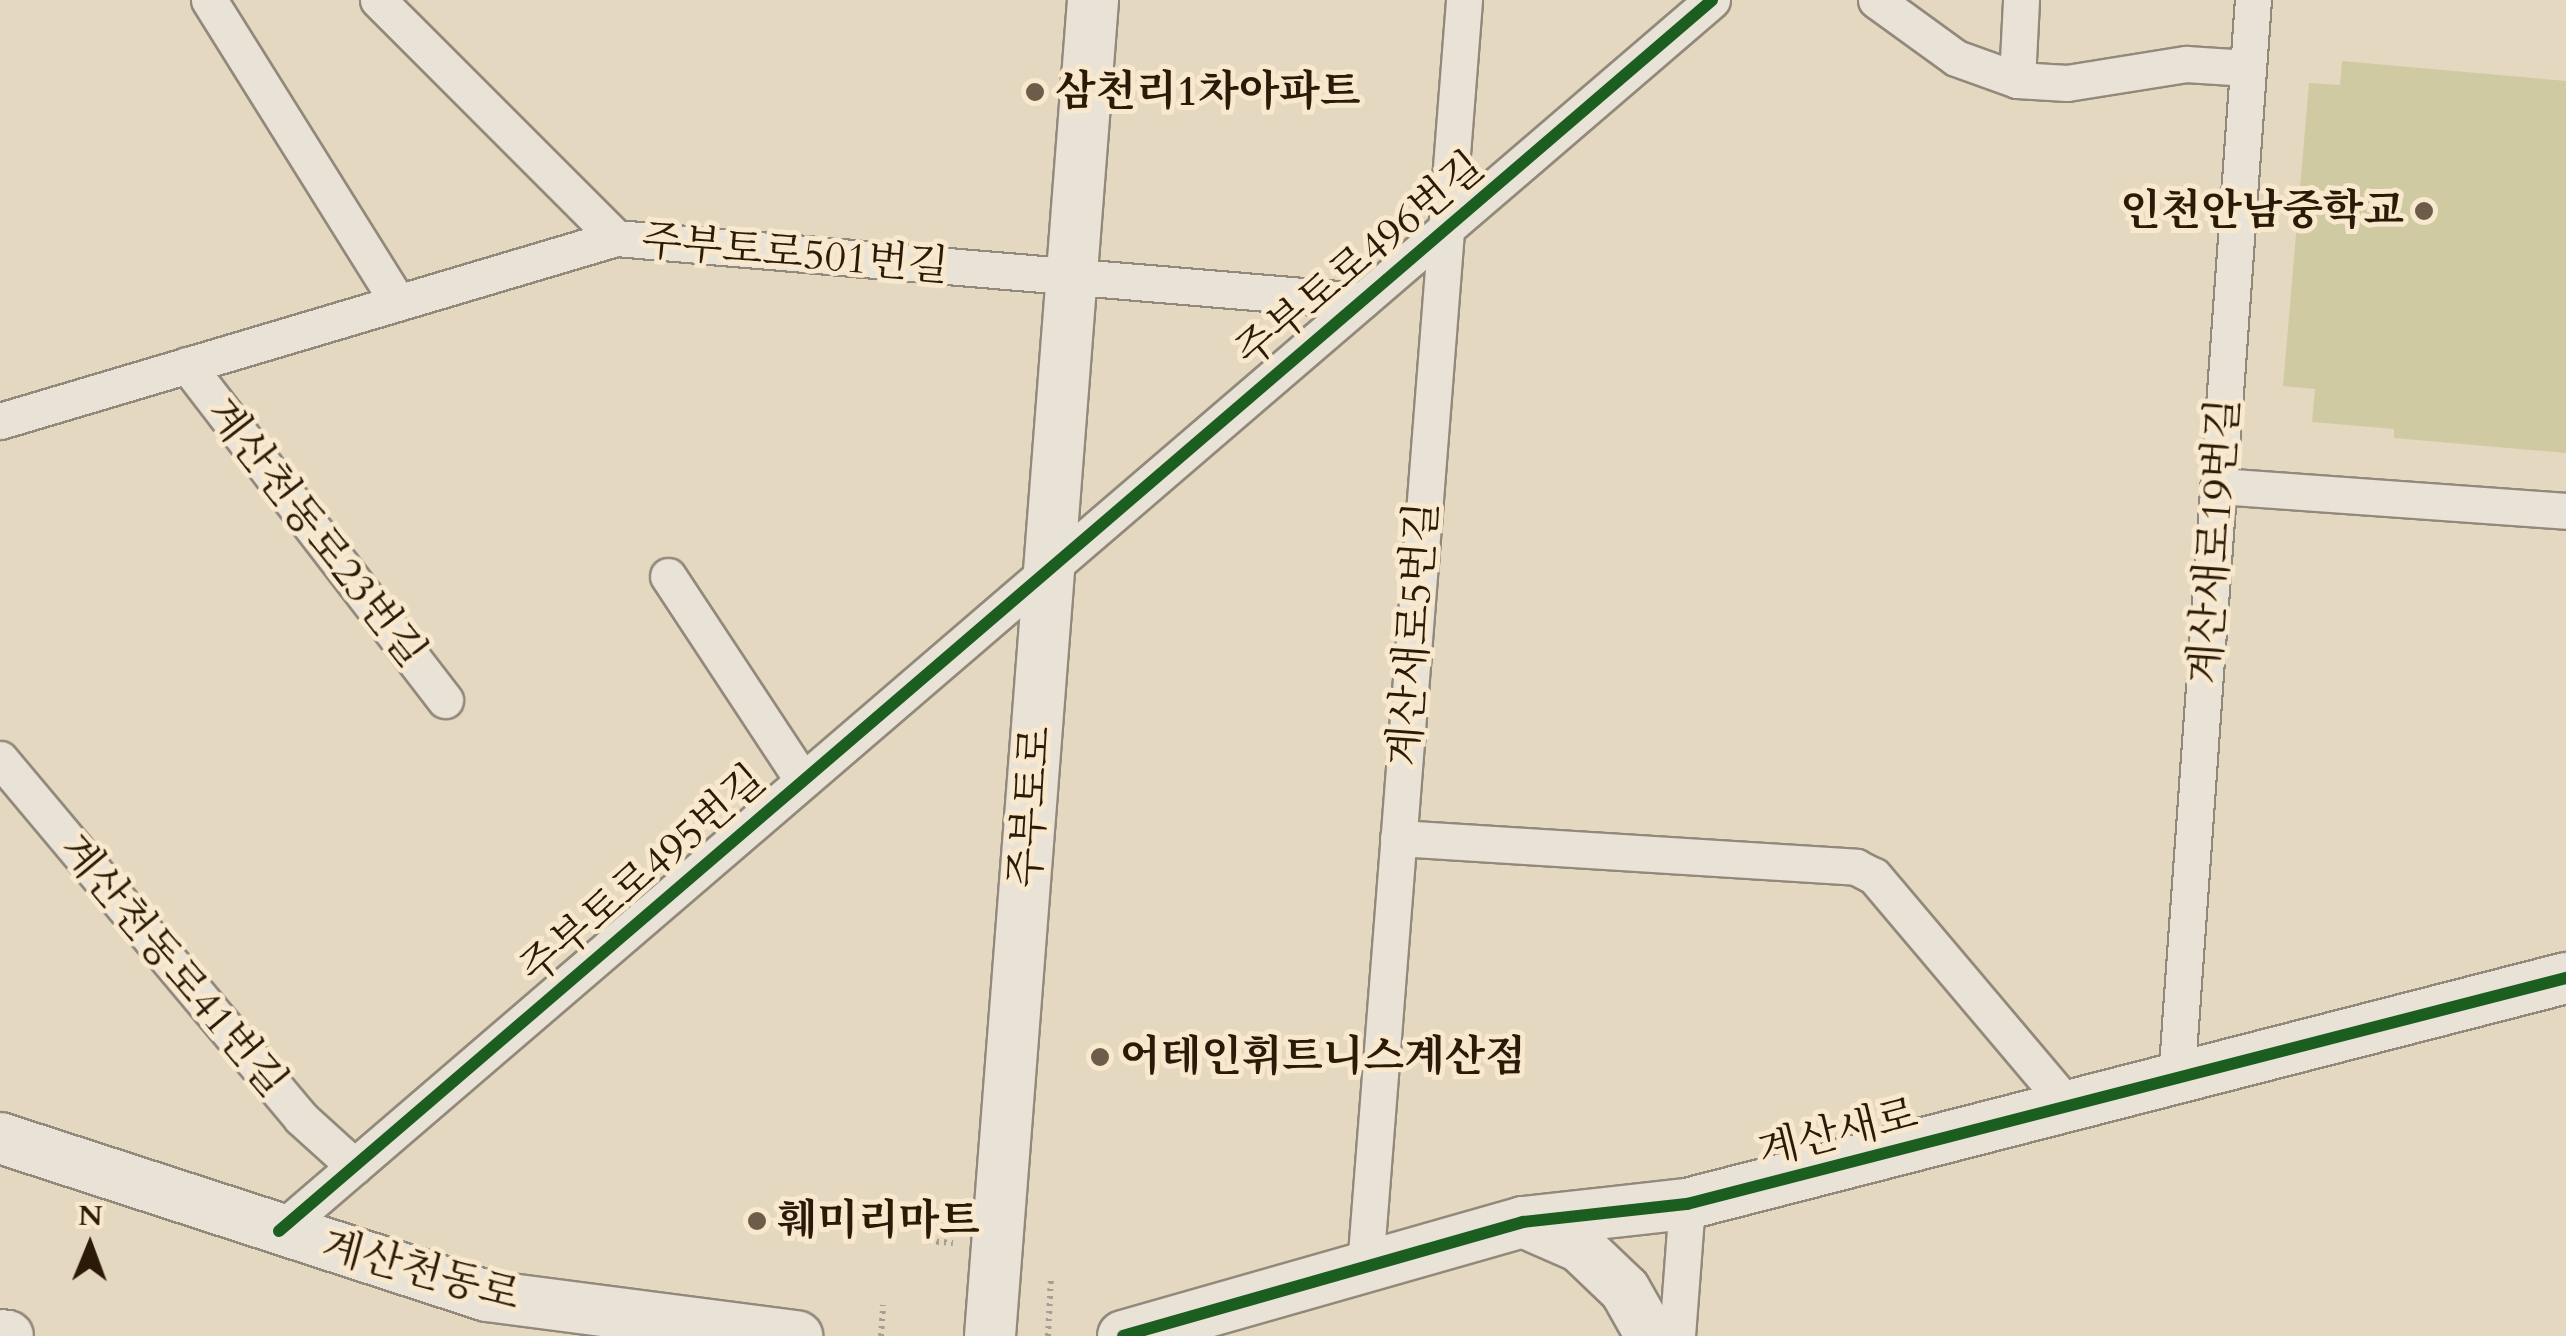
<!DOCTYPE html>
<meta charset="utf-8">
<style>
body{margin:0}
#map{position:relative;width:2566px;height:1336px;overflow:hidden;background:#e5d8c1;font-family:Cardo,"Noto Serif KR",serif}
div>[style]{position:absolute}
.green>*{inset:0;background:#d0caa2}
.path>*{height:6px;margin-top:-3px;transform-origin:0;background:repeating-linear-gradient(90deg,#a49e94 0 2.5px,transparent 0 7.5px)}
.roads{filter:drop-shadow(2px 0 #93897b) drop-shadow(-2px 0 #93897b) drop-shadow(0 2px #93897b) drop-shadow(0 -2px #93897b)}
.street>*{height:35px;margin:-17.5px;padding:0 17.5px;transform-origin:17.5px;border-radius:17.5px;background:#e9e2d7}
.secondary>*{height:50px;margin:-25px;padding:0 25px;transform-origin:25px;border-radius:25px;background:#e9e2d7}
.cycleway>*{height:12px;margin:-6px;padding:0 6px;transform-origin:6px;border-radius:6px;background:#1b5e20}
.dots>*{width:28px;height:28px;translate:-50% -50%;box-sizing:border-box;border:5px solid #f8e8cd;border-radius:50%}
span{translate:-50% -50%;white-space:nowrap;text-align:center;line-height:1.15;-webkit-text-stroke:10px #f8e8cd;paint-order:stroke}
.poi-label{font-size:42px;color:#2c1a09;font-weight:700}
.left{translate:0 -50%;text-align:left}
.right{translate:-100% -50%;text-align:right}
.street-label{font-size:42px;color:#2c1a09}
.north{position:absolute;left:40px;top:1196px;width:100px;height:100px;-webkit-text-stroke:8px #f8e8cd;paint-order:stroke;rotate:1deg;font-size:28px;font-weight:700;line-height:40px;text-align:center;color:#2c1a09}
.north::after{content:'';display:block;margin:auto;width:35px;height:45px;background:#2c1a09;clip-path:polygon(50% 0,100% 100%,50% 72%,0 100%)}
</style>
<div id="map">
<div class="green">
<div style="clip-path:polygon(2342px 61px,2566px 81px,2566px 453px,2394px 438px,2394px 429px,2312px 422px,2315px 389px,2283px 386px,2309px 83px,2340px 85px)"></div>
</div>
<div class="path">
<div style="left:929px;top:1241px;width:24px;rotate:5deg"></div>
<div style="left:881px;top:1336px;width:31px;rotate:-86deg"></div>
<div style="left:1048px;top:1336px;width:59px;rotate:-87.1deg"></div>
</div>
<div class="roads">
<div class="street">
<div style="left:209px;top:0;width:357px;rotate:58deg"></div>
<div style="left:378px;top:0;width:337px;rotate:45deg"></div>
<div style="left:616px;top:238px;width:748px;rotate:4.83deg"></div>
<div style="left:1876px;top:0;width:99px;rotate:35.9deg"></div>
<div style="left:1956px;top:58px;width:65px;rotate:19.8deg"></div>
<div style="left:2017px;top:80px;width:50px;rotate:3.4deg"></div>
<div style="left:2067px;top:83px;width:121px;rotate:-9.1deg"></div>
<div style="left:2186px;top:64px;width:62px;rotate:3.7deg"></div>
<div style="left:2017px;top:80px;width:80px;rotate:-87.1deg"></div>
<div style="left:187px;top:365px;width:423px;rotate:52.4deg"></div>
<div style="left:0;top:421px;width:643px;rotate:-16.55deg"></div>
<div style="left:2219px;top:486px;width:348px;rotate:4.1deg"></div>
<div style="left:668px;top:576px;width:245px;rotate:56.6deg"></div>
<div style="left:0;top:759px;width:468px;rotate:50deg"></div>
<div style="left:301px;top:1118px;width:72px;rotate:42.2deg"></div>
<div style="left:1398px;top:838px;width:459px;rotate:3.6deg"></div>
<div style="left:1856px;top:867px;width:20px;rotate:27deg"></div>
<div style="left:1874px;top:876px;width:305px;rotate:49.8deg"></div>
<div style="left:2176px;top:1081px;width:1084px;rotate:-85.93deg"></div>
<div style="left:279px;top:1231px;width:1889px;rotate:-40.66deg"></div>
<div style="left:1365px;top:1267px;width:1271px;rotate:-85.53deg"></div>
<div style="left:1677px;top:1336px;width:132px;rotate:-85.7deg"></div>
</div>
<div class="secondary">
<div style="left:0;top:1138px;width:512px;rotate:17.97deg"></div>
<div style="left:487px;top:1296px;width:313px;rotate:7.4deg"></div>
<div style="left:1523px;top:1222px;width:62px;rotate:23.7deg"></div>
<div style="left:1580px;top:1247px;width:62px;rotate:43.7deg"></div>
<div style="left:1625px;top:1290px;width:53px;rotate:60.5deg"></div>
<div style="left:0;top:1335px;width:8px;rotate:7deg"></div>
<div style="left:990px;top:1336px;width:1340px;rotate:-85.59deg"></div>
<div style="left:1123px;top:1336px;width:416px;rotate:-15.9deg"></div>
<div style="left:1523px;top:1222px;width:165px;rotate:-6.3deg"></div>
<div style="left:1687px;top:1204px;width:908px;rotate:-14.42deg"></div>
</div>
</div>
<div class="cycleway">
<div style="left:279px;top:1231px;width:1889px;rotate:-40.66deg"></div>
<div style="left:1123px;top:1336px;width:416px;rotate:-15.9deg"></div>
<div style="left:1523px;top:1222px;width:165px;rotate:-6.3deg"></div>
<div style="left:1687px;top:1204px;width:908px;rotate:-14.42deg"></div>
</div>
<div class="dots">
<div style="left:1035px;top:92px;background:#6d5c49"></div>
<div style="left:2424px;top:211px;background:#6d5c49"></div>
<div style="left:1100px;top:1057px;background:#6d5c49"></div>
<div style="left:757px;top:1221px;background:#6d5c49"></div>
</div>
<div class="poi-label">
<span class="left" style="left:1055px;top:92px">삼천리1차아파트</span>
<span class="right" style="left:2404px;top:211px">인천안남중학교</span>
<span class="left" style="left:1120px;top:1057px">어테인휘트니스계산점</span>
<span class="left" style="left:777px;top:1221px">훼미리마트</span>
</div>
<div class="street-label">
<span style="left:795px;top:254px;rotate:5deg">주부토로501번길</span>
<span style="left:1360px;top:260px;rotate:-40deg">주부토로496번길</span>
<span style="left:316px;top:533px;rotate:52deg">계산천동로23번길</span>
<span style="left:2215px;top:541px;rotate:-86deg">계산새로19번길</span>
<span style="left:1414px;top:634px;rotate:-86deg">계산새로5번길</span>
<span style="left:1031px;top:807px;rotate:-86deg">주부토로</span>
<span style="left:643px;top:875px;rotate:-41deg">주부토로495번길</span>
<span style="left:173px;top:966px;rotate:50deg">계산천동로41번길</span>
<span style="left:1838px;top:1133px;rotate:-14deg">계산새로</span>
<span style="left:421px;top:1271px;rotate:15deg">계산천동로</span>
</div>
<div class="north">N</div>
</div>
